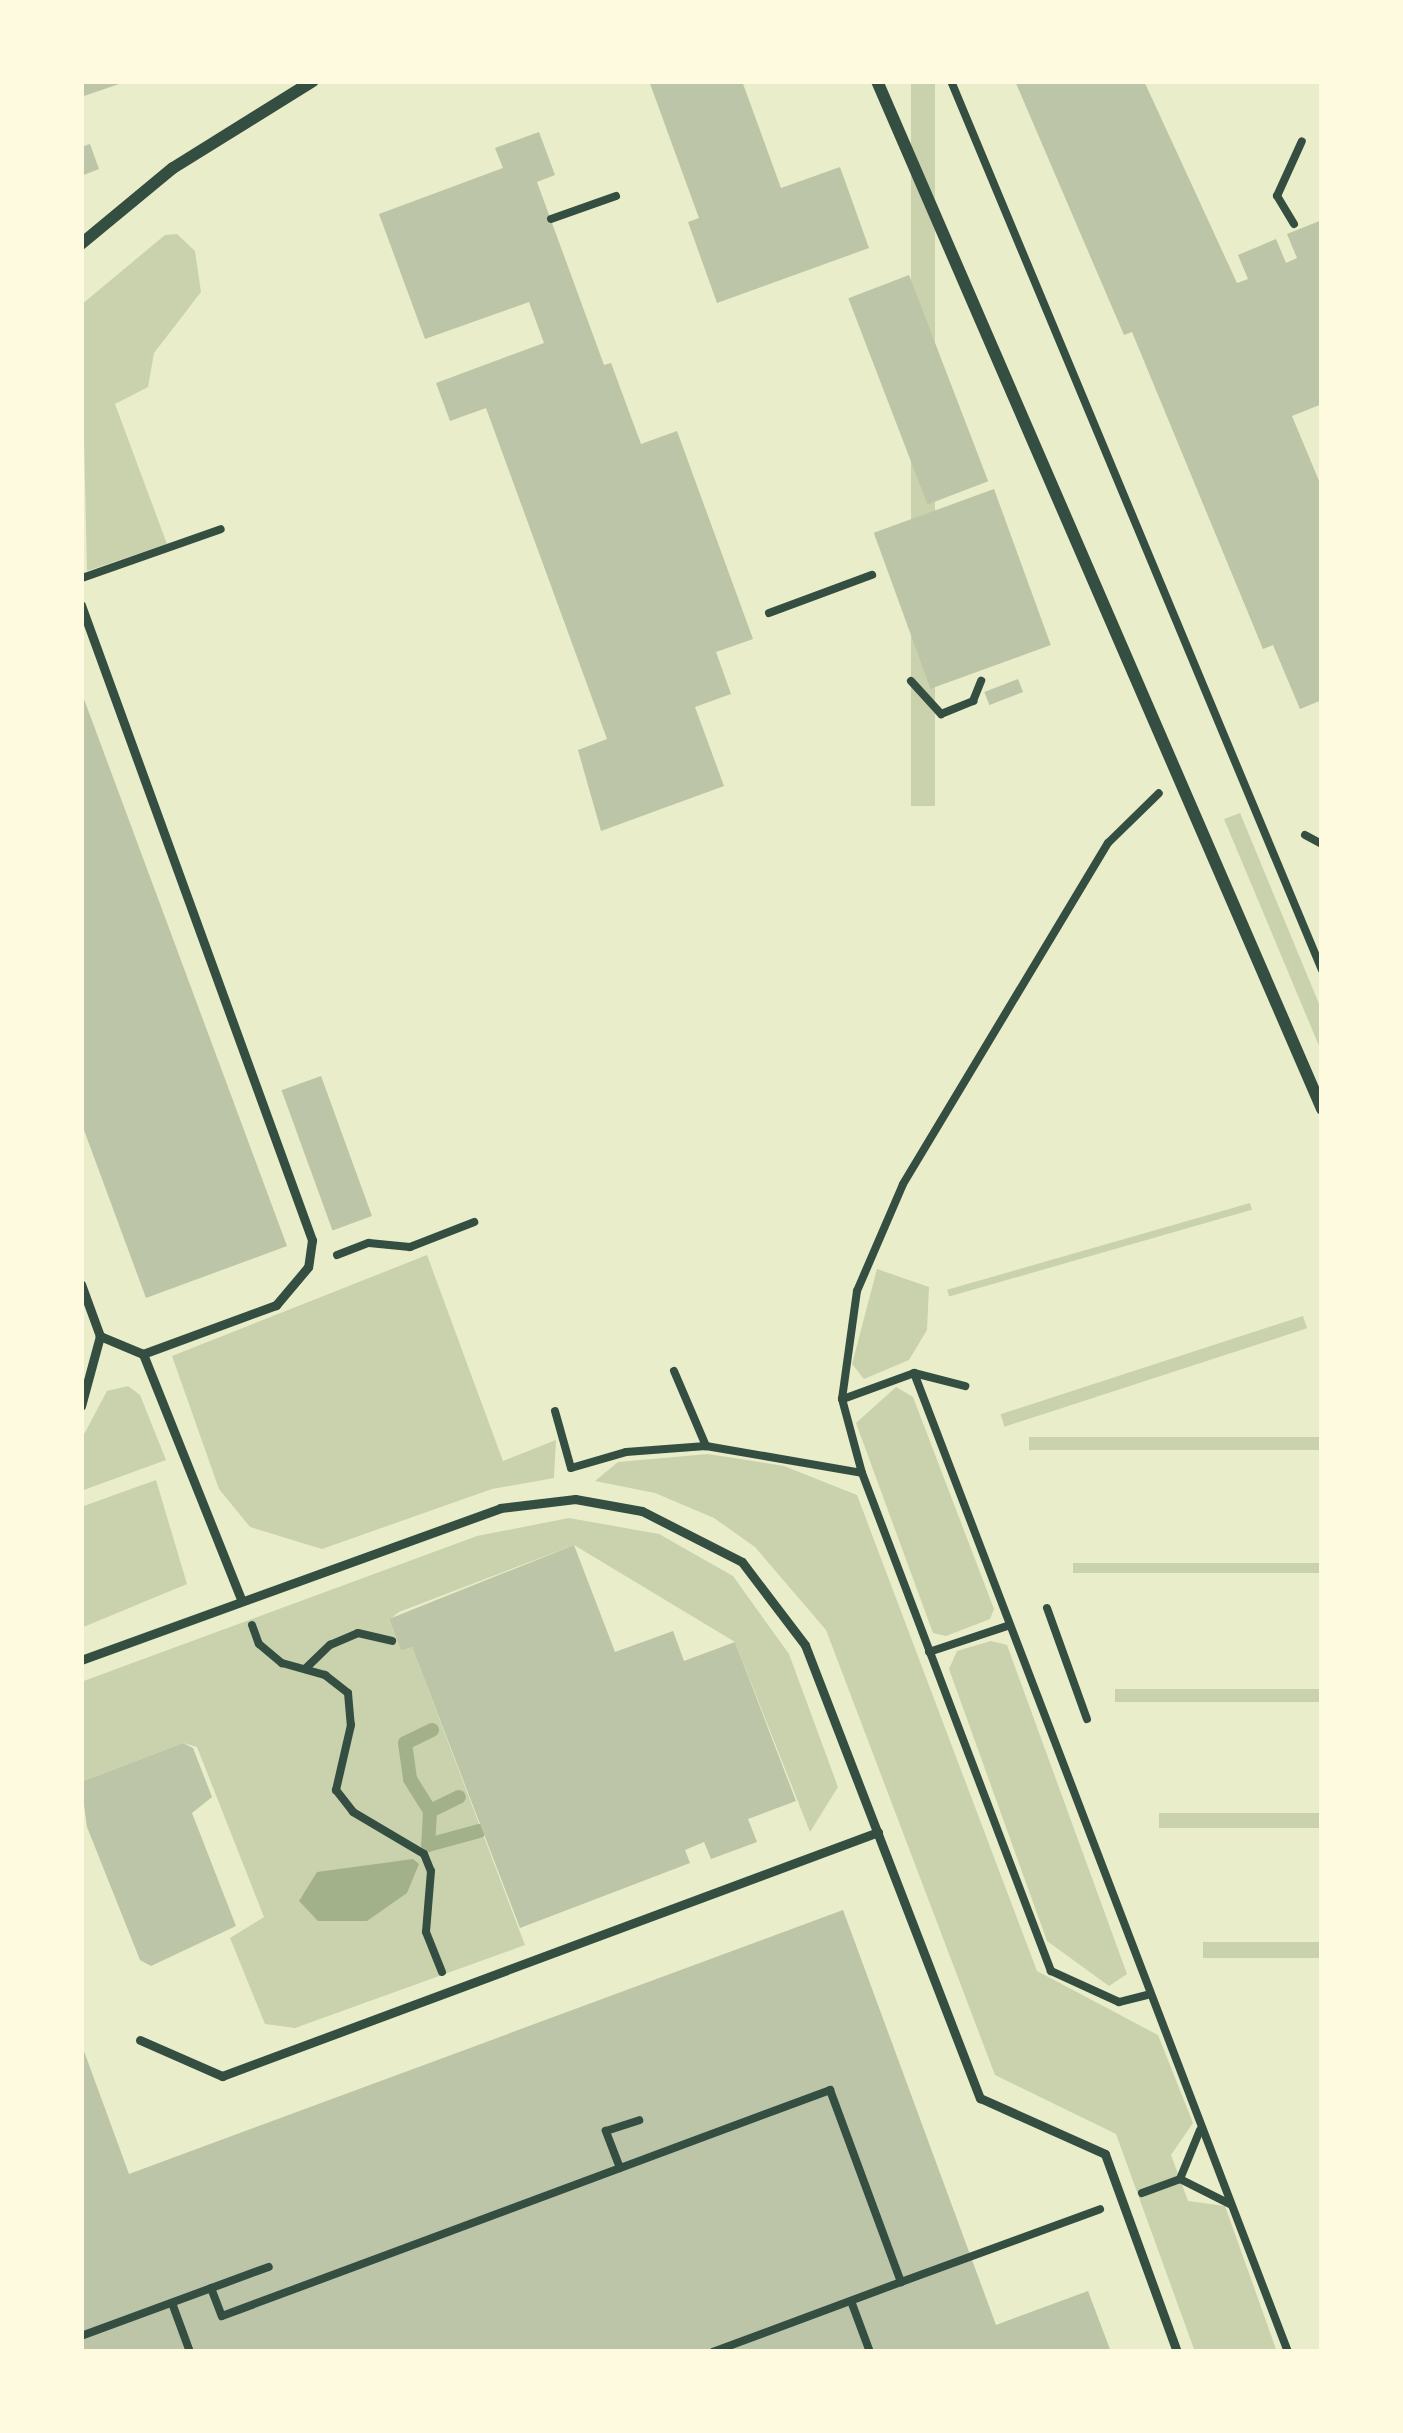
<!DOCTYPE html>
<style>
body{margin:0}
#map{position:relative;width:1403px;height:2433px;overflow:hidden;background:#e9edc9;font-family:"Noto Sans",sans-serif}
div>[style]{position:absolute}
.green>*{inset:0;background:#cad2ad;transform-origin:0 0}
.water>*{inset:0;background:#a3b18a}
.stream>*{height:14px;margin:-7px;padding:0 7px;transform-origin:7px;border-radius:7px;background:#a3b18a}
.building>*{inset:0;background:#bcc5a7;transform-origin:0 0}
.path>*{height:8px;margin:-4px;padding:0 4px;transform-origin:4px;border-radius:4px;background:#344e41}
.service>*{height:9px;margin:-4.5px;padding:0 4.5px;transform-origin:4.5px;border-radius:4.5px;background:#344e41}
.minor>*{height:12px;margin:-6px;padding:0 6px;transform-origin:6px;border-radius:6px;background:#344e41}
span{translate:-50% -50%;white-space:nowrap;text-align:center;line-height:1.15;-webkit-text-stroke:9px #fefae0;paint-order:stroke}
.frame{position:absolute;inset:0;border:84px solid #fefae0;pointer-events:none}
</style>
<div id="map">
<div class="green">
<div style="left:911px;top:81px;width:24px;height:725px"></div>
<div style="clip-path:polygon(177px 234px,195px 251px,201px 292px,154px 353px,148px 387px,115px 404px,167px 544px,87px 571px,81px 305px,165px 235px)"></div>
<div style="clip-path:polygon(1240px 813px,1322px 1011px,1322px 1053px,1224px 819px)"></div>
<div style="left:1250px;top:1203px;width:7px;height:315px;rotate:74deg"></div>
<div style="clip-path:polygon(427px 1255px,503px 1461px,556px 1440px,554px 1478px,492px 1489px,322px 1549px,250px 1527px,219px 1489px,172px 1356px)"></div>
<div style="clip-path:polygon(877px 1269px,929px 1287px,927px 1330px,909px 1360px,864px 1379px,852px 1364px)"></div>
<div style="left:1303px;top:1316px;width:13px;height:318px;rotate:72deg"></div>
<div style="clip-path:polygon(128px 1386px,140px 1395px,166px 1460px,81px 1491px,81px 1440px,107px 1391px)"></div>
<div style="clip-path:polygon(896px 1387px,913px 1397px,994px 1609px,990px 1619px,946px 1636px,933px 1633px,856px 1423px)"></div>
<div style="left:1322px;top:1437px;width:13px;height:293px;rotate:90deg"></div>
<div style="clip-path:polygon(708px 1454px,784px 1466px,857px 1495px,1037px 1971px,1158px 2035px,1193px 2123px,1171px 2155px,1188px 2201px,1225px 2206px,1277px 2352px,1195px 2352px,1116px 2134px,995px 2075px,826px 1630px,755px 1547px,714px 1518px,655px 1493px,595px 1481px,618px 1462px)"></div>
<div style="clip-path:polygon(156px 1480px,187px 1584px,81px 1628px,81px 1507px)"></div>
<div style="clip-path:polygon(569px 1518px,659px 1534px,733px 1576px,789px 1654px,838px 1787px,810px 1832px,735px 1642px,574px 1545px,399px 1612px,389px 1620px,401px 1651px,412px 1647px,525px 1945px,295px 2028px,265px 2024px,230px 1938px,264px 1917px,197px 1747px,183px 1743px,81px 1782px,81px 1682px,477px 1536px)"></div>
<div style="left:1322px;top:1563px;width:10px;height:249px;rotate:90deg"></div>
<div style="clip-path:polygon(991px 1641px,1007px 1645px,1127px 1974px,1109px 1986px,1047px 1941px,949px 1669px,957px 1651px)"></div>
<div style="left:1322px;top:1689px;width:13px;height:207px;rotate:90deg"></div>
<div style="left:1322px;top:1813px;width:15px;height:163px;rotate:90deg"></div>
<div style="left:1322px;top:1942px;width:16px;height:119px;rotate:90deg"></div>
</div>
<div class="water">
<div style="clip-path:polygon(413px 1859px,419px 1864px,407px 1893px,367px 1921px,318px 1921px,299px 1901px,317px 1872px)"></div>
</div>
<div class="stream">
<div style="left:432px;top:1730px;width:30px;rotate:154deg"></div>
<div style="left:405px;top:1743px;width:36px;rotate:82deg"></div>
<div style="left:410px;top:1779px;width:38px;rotate:58deg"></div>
<div style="left:430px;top:1811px;width:34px;rotate:93deg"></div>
<div style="left:428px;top:1845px;width:53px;rotate:-15.4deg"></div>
<div style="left:430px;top:1811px;width:32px;rotate:-26deg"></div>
</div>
<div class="building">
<div style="clip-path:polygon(81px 81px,125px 81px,125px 82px,81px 97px)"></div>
<div style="clip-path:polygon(649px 81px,742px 81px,781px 188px,840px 167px,869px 248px,717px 303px,688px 222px,699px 218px)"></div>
<div style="clip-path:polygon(1015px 81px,1144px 81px,1237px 283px,1248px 279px,1238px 255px,1276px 239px,1286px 263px,1297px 258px,1287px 234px,1322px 220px,1322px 404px,1292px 416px,1322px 488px,1322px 700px,1300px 709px,1273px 645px,1263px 649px,1132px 332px,1124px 335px)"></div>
<div style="clip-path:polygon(539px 132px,555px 175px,537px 182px,604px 365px,611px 363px,641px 444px,677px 431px,753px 639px,716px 652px,731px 694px,695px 707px,724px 786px,601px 831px,578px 750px,607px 739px,486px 408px,450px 421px,436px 383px,544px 343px,529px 302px,425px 339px,379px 214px,503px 168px,495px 148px)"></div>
<div style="clip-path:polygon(90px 144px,99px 169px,81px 176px,81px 147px)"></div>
<div style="left:909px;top:275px;width:221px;height:65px;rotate:69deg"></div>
<div style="left:994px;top:489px;width:166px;height:128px;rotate:70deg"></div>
<div style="left:1018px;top:679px;width:14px;height:36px;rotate:69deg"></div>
<div style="clip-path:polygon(81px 691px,287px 1246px,146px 1298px,81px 1122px)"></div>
<div style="left:321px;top:1076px;width:149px;height:42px;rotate:70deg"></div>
<div style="clip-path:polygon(574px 1545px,615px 1652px,673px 1631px,684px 1661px,735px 1642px,796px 1801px,748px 1819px,757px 1842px,711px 1859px,704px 1842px,685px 1850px,690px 1863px,520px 1928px,412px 1647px,401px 1651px,389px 1619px)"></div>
<div style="clip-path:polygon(183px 1743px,193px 1748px,212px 1797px,192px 1813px,236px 1926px,151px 1966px,140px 1960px,87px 1827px,81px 1782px)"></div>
<div style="clip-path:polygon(843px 1910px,996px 2325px,1088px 2291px,1111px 2352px,81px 2352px,81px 2043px,129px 2174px)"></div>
</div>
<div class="path">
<div style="left:951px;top:81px;width:963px;rotate:67.35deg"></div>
<div style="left:551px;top:219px;width:69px;rotate:-19.5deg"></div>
<div style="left:1294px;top:224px;width:33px;rotate:-121deg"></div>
<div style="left:1277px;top:196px;width:60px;rotate:-65.6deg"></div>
<div style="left:82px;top:578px;width:147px;rotate:-19.4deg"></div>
<div style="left:769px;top:613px;width:110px;rotate:-20.3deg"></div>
<div style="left:911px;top:681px;width:45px;rotate:47.7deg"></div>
<div style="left:941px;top:714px;width:35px;rotate:-22deg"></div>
<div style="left:973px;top:701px;width:22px;rotate:-68deg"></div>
<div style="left:1305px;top:835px;width:19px;rotate:28deg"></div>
<div style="left:337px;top:1255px;width:34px;rotate:-21deg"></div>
<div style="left:369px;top:1243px;width:41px;rotate:5.6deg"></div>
<div style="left:410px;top:1247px;width:69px;rotate:-21.3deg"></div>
<div style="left:674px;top:1371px;width:82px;rotate:66.9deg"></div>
<div style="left:914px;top:1373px;width:1048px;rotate:69.09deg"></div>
<div style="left:843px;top:1399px;width:76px;rotate:-20.1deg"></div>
<div style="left:914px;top:1373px;width:53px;rotate:14.3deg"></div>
<div style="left:555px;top:1411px;width:59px;rotate:74.3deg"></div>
<div style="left:571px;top:1468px;width:57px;rotate:-16.2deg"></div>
<div style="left:626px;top:1452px;width:80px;rotate:-4.3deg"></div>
<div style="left:706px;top:1446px;width:158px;rotate:9.8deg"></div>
<div style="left:1047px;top:1608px;width:118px;rotate:70.2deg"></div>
<div style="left:252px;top:1625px;width:20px;rotate:70deg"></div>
<div style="left:259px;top:1644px;width:30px;rotate:40deg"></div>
<div style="left:282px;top:1663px;width:45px;rotate:15.6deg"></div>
<div style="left:325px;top:1675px;width:29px;rotate:38deg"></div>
<div style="left:348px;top:1693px;width:32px;rotate:85deg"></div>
<div style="left:351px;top:1725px;width:67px;rotate:103deg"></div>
<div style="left:336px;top:1790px;width:28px;rotate:52deg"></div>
<div style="left:353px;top:1812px;width:82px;rotate:30.6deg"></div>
<div style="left:424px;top:1854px;width:18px;rotate:68deg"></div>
<div style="left:431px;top:1871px;width:61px;rotate:94.7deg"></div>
<div style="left:426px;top:1932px;width:43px;rotate:68.2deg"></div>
<div style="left:929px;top:1652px;width:82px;rotate:-18.4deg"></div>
<div style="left:305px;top:1669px;width:35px;rotate:-44deg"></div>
<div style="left:330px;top:1645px;width:30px;rotate:-23deg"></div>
<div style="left:358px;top:1633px;width:35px;rotate:13deg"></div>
<div style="left:1147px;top:1995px;width:29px;rotate:166deg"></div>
<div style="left:1119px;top:2002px;width:75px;rotate:-155.5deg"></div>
<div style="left:1051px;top:1971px;width:533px;rotate:-110.78deg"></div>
<div style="left:862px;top:1473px;width:77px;rotate:-105.1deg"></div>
<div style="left:842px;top:1399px;width:109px;rotate:-82.1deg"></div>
<div style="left:857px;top:1291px;width:116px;rotate:-66.7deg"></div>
<div style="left:903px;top:1184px;width:398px;rotate:-59deg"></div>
<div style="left:1108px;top:843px;width:71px;rotate:-44.4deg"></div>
<div style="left:1200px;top:2130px;width:53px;rotate:112.2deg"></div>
<div style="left:1180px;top:2179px;width:56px;rotate:26.6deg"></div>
<div style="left:620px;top:2168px;width:40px;rotate:-111deg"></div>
<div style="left:606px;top:2131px;width:35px;rotate:-18deg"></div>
<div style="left:1142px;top:2193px;width:40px;rotate:-20.2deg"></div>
<div style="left:901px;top:2282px;width:212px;rotate:-20.1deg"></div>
<div style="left:211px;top:2288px;width:30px;rotate:69deg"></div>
<div style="left:222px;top:2316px;width:649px;rotate:-20.39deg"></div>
<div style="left:830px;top:2090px;width:205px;rotate:69.7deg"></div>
<div style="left:901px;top:2282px;width:201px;rotate:159.6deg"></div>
<div style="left:851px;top:2301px;width:54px;rotate:69.6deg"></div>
<div style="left:172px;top:2303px;width:52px;rotate:69.8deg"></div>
<div style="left:81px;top:2336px;width:200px;rotate:-20.2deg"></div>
</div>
<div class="service">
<div style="left:81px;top:605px;width:676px;rotate:70.01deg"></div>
<div style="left:312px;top:1240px;width:27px;rotate:98deg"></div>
<div style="left:308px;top:1267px;width:50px;rotate:130.1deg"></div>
<div style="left:276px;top:1305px;width:142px;rotate:159.8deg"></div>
<div style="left:143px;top:1354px;width:47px;rotate:-157.3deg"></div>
<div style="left:100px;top:1336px;width:55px;rotate:-110.1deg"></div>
<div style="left:143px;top:1354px;width:266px;rotate:68.2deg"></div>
<div style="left:81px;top:1406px;width:73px;rotate:-74.8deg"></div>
<div style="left:81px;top:1660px;width:446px;rotate:-19.9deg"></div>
<div style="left:500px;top:1508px;width:76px;rotate:-6.8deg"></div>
<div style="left:575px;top:1499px;width:68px;rotate:10.2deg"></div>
<div style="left:642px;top:1511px;width:112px;rotate:27deg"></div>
<div style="left:742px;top:1562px;width:104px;rotate:52.8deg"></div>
<div style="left:805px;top:1645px;width:486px;rotate:68.9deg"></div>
<div style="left:980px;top:2098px;width:137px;rotate:24.1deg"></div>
<div style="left:1105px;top:2154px;width:211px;rotate:70deg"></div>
<div style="left:140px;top:2040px;width:90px;rotate:23.7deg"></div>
<div style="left:222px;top:2076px;width:700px;rotate:-20.4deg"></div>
</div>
<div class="minor">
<div style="left:877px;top:81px;width:1120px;rotate:66.59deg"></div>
<div style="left:81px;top:244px;width:119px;rotate:-39.6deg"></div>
<div style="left:173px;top:168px;width:165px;rotate:-31.9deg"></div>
</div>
<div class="frame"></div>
</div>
